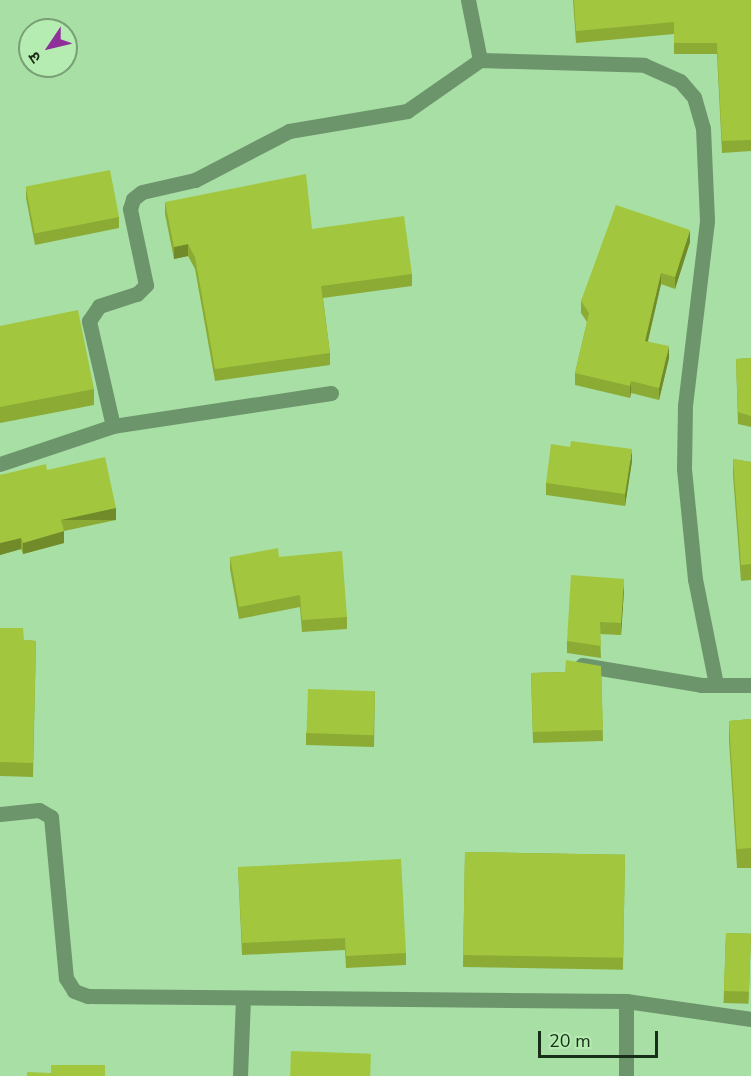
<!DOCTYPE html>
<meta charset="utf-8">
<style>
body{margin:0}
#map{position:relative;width:751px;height:1076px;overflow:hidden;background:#a8dfa5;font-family:"Nunito Sans","Noto Sans Devanagari",sans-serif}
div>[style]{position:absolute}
.minor>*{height:15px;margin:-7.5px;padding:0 7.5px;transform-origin:7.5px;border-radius:7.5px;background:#6d956c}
.wall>*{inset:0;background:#8bab35;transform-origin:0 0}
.shaded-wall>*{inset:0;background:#718b2b;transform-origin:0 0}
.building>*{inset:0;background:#a2c73e;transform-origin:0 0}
span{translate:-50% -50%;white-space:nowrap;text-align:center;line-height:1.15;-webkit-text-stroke:5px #b5ecb2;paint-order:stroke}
.north{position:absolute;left:18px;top:18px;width:60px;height:60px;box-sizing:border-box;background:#b5ecb2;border:2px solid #77a074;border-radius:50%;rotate:235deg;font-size:16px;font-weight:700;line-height:24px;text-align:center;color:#192e18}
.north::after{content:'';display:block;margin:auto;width:21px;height:27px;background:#8f309a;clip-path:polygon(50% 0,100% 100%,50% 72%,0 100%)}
.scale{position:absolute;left:538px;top:1031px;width:120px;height:27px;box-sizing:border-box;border:3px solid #192e18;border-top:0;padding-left:8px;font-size:18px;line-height:21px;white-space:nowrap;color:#192e18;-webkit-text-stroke:4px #b5ecb2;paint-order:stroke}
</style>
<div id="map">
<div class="minor">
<div style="left:468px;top:0;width:61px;rotate:78.7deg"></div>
<div style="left:480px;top:60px;width:164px;rotate:1.7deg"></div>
<div style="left:644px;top:65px;width:39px;rotate:24deg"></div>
<div style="left:680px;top:81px;width:21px;rotate:49deg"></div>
<div style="left:694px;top:97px;width:32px;rotate:74deg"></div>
<div style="left:703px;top:128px;width:93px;rotate:87.5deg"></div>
<div style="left:707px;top:221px;width:185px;rotate:96.8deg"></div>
<div style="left:685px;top:405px;width:64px;rotate:90.9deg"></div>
<div style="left:684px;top:469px;width:111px;rotate:84.3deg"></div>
<div style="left:695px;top:579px;width:107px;rotate:78.7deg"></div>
<div style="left:331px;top:393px;width:220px;rotate:171.4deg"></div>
<div style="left:113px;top:426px;width:108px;rotate:-102.9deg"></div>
<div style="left:89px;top:321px;width:18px;rotate:-56deg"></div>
<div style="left:99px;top:306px;width:40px;rotate:-18deg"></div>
<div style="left:137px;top:294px;width:13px;rotate:-45deg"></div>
<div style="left:146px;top:285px;width:78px;rotate:-101.9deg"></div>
<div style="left:130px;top:209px;width:10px;rotate:-73deg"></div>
<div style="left:133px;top:199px;width:11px;rotate:-38deg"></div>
<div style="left:142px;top:192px;width:54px;rotate:-12.8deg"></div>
<div style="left:195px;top:180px;width:106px;rotate:-27.5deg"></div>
<div style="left:289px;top:131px;width:120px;rotate:-9.6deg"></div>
<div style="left:407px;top:111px;width:89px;rotate:-34.9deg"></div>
<div style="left:0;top:464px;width:119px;rotate:-18.6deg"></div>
<div style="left:582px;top:665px;width:121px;rotate:9.5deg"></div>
<div style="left:701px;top:685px;width:50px"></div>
<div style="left:0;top:814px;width:39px;rotate:-6deg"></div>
<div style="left:39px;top:810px;width:14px;rotate:30deg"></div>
<div style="left:51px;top:817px;width:162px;rotate:84.7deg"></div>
<div style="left:66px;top:978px;width:15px;rotate:58deg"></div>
<div style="left:74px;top:991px;width:15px;rotate:20deg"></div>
<div style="left:88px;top:996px;width:538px;rotate:0.53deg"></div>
<div style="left:626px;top:1001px;width:126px;rotate:8.2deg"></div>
<div style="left:240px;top:1076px;width:78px;rotate:-87.8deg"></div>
<div style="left:626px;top:1076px;width:75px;rotate:-90deg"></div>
</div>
<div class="wall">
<div style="clip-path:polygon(573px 0,751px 0,751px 151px,722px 153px,717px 54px,674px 54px,674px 34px,576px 43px)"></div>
<div style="clip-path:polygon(26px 187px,119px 217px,119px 228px,35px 245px,26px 198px)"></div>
<div style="clip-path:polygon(165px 202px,312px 229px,412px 274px,412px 286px,323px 298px,330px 353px,330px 365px,215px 381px,195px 269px,188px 256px,174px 259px,165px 214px)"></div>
<div style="clip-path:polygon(690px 242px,675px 289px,661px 284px,648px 341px,669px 358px,659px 400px,631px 393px,630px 398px,575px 385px,575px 373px,587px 322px,581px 313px,581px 301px)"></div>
<div style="clip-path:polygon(0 326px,94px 389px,94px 405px,0 423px)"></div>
<div style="clip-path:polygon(751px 358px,751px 427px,738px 424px,736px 359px)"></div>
<div style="clip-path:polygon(733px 459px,751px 462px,751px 580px,741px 581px,733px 475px)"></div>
<div style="clip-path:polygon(632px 461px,625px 506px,546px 495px,546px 483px)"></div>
<div style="clip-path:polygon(47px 470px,116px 520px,64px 531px,64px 543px,23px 554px,21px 549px,0 555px,0 475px)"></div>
<div style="clip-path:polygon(230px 557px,279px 557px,347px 617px,347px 629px,302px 632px,300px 607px,239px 619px,230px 569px)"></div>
<div style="clip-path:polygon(624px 590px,621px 635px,600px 634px,601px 658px,567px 653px,567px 641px)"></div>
<div style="clip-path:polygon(0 628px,24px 640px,36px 641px,33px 777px,0 776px)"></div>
<div style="clip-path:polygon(601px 666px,603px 741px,533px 743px,531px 673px,565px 672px)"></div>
<div style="clip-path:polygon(375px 691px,374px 747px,306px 745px,306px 733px)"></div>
<div style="clip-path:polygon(751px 719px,751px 868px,737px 868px,729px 740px,729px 721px)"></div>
<div style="left:465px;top:852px;width:160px;height:115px;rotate:1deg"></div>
<div style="clip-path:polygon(238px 867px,406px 953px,406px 965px,346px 968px,345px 950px,242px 955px)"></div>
<div style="left:726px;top:933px;width:25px;height:70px;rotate:2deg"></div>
</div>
<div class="shaded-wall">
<div style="clip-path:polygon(690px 230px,690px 242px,675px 289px,675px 277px)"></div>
<div style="clip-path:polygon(188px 244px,188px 256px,174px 259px,174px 247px)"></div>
<div style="clip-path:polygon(661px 273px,661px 284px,645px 353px,645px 341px)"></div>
<div style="clip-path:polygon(669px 346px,669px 358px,659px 400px,659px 388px)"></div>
<div style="clip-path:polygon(631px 381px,631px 393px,630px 398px,630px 386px)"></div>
<div style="clip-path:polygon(632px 449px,632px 461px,625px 506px,625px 494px)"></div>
<div style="left:116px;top:508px;width:12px;height:56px;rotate:90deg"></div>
<div style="clip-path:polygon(64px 531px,64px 543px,23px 554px,23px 543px)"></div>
<div style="clip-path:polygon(21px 538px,21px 549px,0 555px,0 543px)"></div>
<div style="clip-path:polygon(624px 579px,624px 590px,621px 635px,621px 623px)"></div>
</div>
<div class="building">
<div style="clip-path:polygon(574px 0,751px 0,751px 140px,722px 141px,717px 43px,674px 43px,674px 22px,576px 31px)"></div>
<div style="left:110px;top:170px;width:48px;height:86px;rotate:79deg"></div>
<div style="clip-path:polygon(306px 174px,312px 229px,404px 216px,412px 274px,321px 286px,330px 353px,215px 369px,195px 257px,188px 244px,174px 247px,165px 202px)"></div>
<div style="clip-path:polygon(616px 205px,690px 230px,675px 277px,661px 273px,645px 341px,669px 346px,659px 388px,631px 381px,630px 386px,575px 373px,589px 313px,581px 301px)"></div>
<div style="clip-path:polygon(78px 310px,94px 389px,0 407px,0 326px)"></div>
<div style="clip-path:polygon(751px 358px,751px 416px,738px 412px,736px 359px)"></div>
<div style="clip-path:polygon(571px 441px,632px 449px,625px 494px,546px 483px,551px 444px,570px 447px)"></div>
<div style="clip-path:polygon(105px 457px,116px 508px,61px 520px,64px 531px,23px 543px,21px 538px,0 543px,0 475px,46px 464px,47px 470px)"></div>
<div style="clip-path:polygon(733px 459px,751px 462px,751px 564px,741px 565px)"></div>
<div style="clip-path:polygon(278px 548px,279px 557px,342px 551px,347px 617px,302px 620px,300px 595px,239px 607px,230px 557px)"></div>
<div style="clip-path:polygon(571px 575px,624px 579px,621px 623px,600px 622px,601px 646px,567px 641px)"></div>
<div style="clip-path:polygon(0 628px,23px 628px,24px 640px,36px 641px,33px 763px,0 762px)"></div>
<div style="clip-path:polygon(566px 660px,601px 666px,603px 730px,533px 732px,531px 673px,565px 672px)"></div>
<div style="left:308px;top:689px;width:67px;height:44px;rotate:2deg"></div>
<div style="clip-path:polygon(751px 719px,751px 848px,737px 849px,729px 721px)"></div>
<div style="left:465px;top:852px;width:160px;height:103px;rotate:1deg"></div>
<div style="clip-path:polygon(401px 859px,406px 953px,346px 956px,345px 938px,242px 943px,238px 867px)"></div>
<div style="left:726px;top:933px;width:25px;height:58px;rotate:2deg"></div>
<div style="left:291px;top:1051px;width:80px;height:25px;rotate:2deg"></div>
<div style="clip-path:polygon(51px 1065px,105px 1065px,105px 1076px,27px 1076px,27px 1072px,51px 1073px)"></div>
</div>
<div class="north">उ</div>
<div class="scale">20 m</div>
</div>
